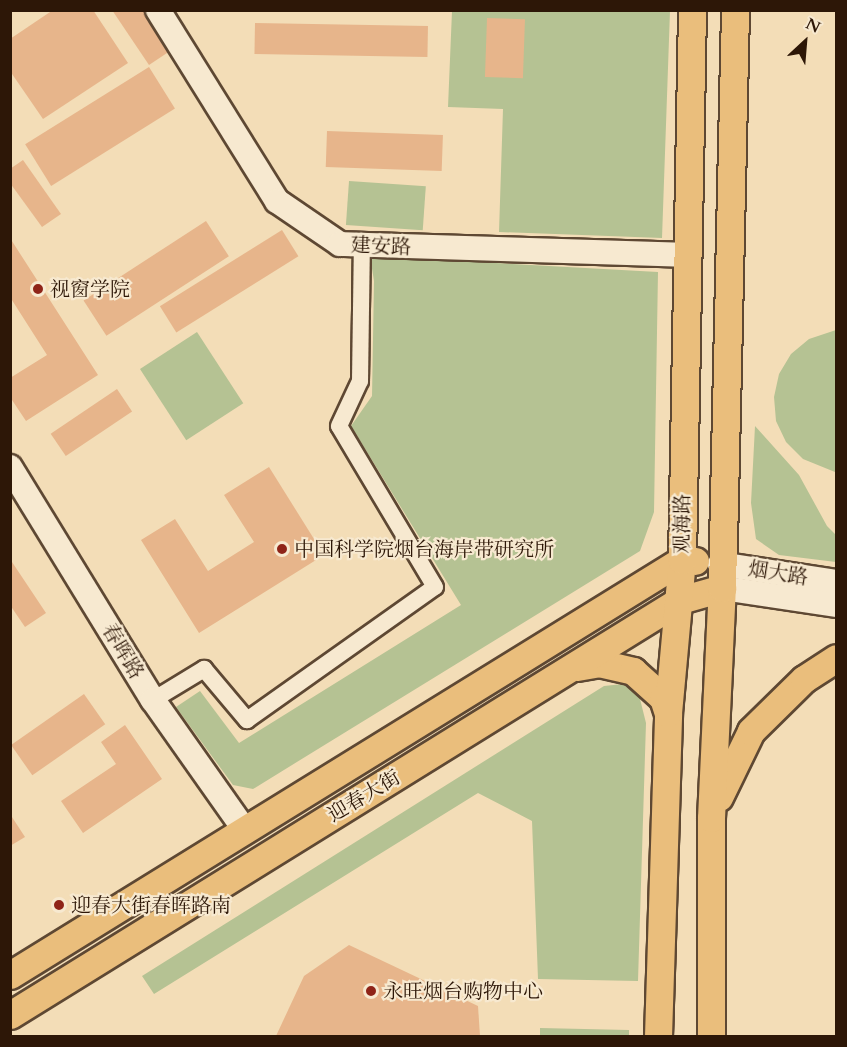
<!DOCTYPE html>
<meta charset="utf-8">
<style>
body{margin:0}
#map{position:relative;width:847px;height:1047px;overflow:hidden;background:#f3ddb7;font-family:Cardo,"Noto Serif SC",serif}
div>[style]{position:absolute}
.green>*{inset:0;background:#b5c293;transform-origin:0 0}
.building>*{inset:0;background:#e7b58b;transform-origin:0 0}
.roads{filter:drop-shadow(2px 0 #5e4833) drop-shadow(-2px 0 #5e4833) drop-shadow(0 2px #5e4833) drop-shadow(0 -2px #5e4833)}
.street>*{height:16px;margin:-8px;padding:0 8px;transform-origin:8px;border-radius:8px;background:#f7e9d0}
.secondary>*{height:24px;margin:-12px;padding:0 12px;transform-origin:12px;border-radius:12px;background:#f7e9d0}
.primary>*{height:27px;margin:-13.5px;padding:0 13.5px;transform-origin:13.5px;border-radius:13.5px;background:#eabe7c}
.dots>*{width:16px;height:16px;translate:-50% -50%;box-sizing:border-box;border:3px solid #f7e9d0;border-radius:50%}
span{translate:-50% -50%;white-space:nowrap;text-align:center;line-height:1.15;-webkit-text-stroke:4.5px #f7e9d0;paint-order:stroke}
.street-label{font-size:20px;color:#2d1707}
.poi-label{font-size:20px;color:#2d1707}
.left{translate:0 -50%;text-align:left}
.frame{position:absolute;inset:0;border:12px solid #2d1707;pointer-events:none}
.north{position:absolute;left:775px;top:12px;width:60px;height:60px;-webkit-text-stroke:4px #f7e9d0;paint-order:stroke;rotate:26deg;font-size:16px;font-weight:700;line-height:24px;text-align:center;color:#2d1707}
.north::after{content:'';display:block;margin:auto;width:21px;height:27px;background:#2d1707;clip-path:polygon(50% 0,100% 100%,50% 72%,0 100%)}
</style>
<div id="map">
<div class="green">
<div style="clip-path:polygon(452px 11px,670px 11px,662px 238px,499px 232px,503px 109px,448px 107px)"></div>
<div style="left:349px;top:181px;width:77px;height:44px;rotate:4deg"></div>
<div style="clip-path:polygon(370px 256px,658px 272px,654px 512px,640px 551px,253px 789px,233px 785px,176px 707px,200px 691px,239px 743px,461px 605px,351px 426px,372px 396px,374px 281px)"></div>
<div style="clip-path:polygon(836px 330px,836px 508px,835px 472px,803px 459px,786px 442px,776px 421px,774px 397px,779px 374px,791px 354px,809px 339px)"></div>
<div style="left:197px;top:332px;width:85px;height:68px;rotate:57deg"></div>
<div style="clip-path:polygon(755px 426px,799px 475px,827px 526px,836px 535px,836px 562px,779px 555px,756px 539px,751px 503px)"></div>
<div style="clip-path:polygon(623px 684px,639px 695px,646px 723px,638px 981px,538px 979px,532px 821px,478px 793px,154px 994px,142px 976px,604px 686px)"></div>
<div style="clip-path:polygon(540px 1028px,629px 1030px,629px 1036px,540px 1036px)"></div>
</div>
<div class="building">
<div style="clip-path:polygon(53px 10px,93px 10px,128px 63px,43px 119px,10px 71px,10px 39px)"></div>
<div style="clip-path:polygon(112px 10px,143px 10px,170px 51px,149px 65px)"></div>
<div style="left:487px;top:18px;width:38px;height:59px;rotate:2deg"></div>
<div style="left:255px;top:23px;width:173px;height:31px;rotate:1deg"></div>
<div style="left:149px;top:67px;width:49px;height:146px;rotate:58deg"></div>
<div style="left:327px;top:131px;width:116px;height:36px;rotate:2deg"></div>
<div style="clip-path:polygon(23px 160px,61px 214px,42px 227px,10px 183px,10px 169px)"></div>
<div style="left:206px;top:221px;width:42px;height:146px;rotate:57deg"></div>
<div style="left:282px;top:230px;width:31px;height:144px;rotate:58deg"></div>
<div style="clip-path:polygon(10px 238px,98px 375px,26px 421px,10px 397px,10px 378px,47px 355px,10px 297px)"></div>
<div style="left:117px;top:389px;width:27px;height:80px;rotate:56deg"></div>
<div style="clip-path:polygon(269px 467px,324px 555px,199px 633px,141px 540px,175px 519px,208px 571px,254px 542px,224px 495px)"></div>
<div style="clip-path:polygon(10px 559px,46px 613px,25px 627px,10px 605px)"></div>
<div style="left:84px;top:694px;width:37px;height:89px;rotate:55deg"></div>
<div style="clip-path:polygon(125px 725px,162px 779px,83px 833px,61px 801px,116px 764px,101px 742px)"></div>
<div style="clip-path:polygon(10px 814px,25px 837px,10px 846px)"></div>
<div style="clip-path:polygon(349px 945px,478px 1006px,480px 1036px,276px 1036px,304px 976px)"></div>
</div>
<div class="roads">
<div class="street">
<div style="left:153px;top:700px;width:60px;rotate:-31.3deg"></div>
<div style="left:204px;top:669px;width:67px;rotate:49.9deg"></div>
<div style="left:247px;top:720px;width:230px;rotate:-35.3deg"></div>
<div style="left:435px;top:587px;width:187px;rotate:-120.8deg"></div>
<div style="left:339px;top:426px;width:50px;rotate:-65deg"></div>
<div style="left:360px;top:381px;width:136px;rotate:-89.2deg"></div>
</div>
<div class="secondary">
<div style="left:158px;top:10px;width:225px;rotate:58.1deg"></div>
<div style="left:277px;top:201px;width:76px;rotate:34.3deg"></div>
<div style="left:340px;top:244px;width:346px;rotate:1.8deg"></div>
<div style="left:10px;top:467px;width:273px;rotate:58.5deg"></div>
<div style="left:153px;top:700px;width:158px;rotate:54.8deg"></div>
<div style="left:720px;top:564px;width:117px;rotate:8.8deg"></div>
<div style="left:722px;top:588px;width:115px;rotate:8.5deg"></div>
</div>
<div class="primary">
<div style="left:577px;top:667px;width:22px;rotate:-10deg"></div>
<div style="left:599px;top:663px;width:35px;rotate:13deg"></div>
<div style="left:633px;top:671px;width:40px;rotate:42deg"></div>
<div style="left:663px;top:698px;width:16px;rotate:72deg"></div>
<div style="left:719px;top:797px;width:73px;rotate:-64.1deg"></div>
<div style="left:751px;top:731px;width:74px;rotate:-44.5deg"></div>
<div style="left:804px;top:679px;width:38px;rotate:-33deg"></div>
<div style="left:10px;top:975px;width:790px;rotate:-31.7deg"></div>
<div style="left:682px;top:560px;width:13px;rotate:4deg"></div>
<div style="left:10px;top:1015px;width:788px;rotate:-31.77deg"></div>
<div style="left:680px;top:600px;width:44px;rotate:-15.9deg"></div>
<div style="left:658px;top:1036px;width:323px;rotate:-88.2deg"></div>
<div style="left:668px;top:713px;width:154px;rotate:-84.8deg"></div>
<div style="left:682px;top:560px;width:550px;rotate:-88.96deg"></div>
<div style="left:711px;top:1036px;width:218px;rotate:-90deg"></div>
<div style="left:711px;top:818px;width:230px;rotate:-87.3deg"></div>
<div style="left:722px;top:588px;width:578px;rotate:-88.71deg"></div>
</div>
</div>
<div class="dots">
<div style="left:38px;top:289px;background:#8f2418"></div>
<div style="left:282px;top:549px;background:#8f2418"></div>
<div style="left:59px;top:905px;background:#8f2418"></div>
<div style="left:371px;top:991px;background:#8f2418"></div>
</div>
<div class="street-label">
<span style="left:381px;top:246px;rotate:2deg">建安路</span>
<span style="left:682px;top:524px;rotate:-90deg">观海路</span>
<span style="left:778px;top:573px;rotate:9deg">烟大路</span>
<span style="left:123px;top:651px;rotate:59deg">春晖路</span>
<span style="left:364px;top:796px;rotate:-31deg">迎春大街</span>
</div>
<div class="poi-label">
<span class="left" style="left:50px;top:289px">视窗学院</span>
<span class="left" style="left:294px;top:549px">中国科学院烟台海岸带研究所</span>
<span class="left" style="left:71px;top:905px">迎春大街春晖路南</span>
<span class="left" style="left:383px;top:991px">永旺烟台购物中心</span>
</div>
<div class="frame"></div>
<div class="north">N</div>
</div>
